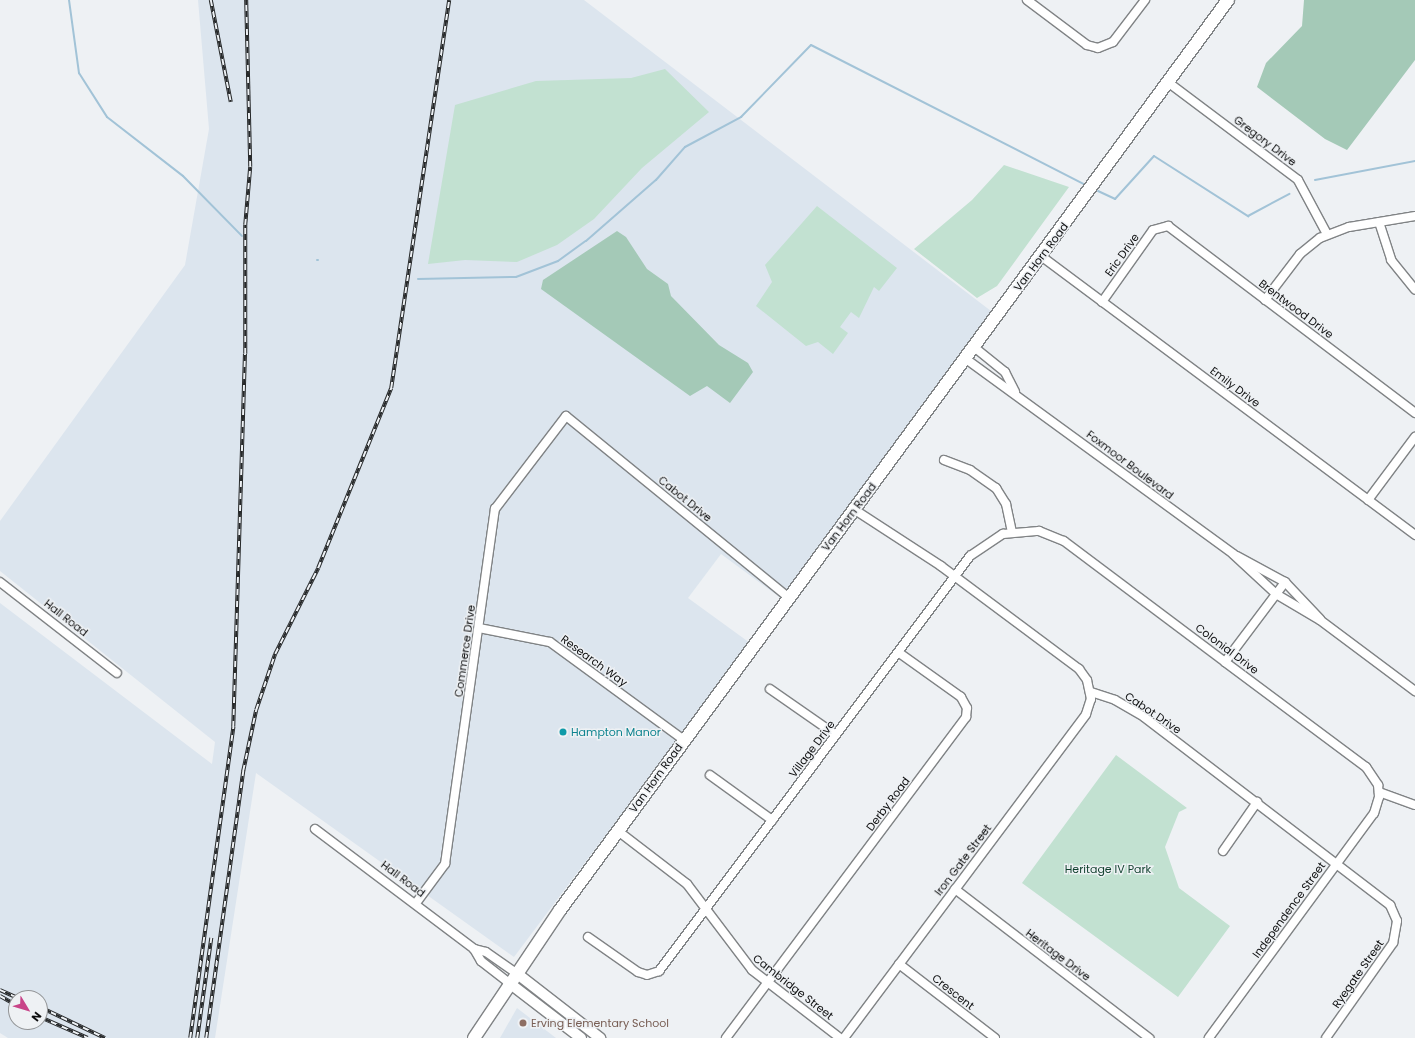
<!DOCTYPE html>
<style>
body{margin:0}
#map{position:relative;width:1415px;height:1038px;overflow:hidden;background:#eef1f4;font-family:Poppins,sans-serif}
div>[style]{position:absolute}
.built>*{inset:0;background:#dce5ee}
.green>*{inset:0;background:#c2e1d1}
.forest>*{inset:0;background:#a4c9b7}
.stream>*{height:2px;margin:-1px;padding:0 1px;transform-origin:1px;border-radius:1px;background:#a2c3d7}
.roads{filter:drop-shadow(1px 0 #808385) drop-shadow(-1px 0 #808385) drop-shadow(0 1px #808385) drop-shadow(0 -1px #808385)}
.minor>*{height:8px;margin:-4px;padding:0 4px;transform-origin:4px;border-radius:4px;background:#fff}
.tertiary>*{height:10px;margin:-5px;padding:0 5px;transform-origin:5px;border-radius:5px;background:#fff}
.secondary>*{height:12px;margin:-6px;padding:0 6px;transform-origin:6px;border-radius:6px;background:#fff}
.rail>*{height:3.5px;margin-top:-1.75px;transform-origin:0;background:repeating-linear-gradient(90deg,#eef1f4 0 6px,#27292a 0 12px);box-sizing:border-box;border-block:1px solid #27292a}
.dots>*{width:11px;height:11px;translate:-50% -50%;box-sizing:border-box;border:2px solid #eef1f4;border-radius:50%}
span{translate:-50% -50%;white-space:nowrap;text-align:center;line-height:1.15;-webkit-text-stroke:3px #eef1f4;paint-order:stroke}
.street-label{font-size:11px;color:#0d0e0f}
.culture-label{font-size:11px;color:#0d838f}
.left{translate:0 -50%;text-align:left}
.park-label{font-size:11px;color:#0e3f2c}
.education-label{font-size:11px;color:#785e54}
.north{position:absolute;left:8px;top:990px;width:40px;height:40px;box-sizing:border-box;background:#eef1f4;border:1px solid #949698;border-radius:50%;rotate:128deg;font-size:11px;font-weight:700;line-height:16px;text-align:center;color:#0d0e0f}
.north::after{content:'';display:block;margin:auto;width:14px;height:18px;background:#c84488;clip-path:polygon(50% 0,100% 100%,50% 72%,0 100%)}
</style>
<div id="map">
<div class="built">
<div style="clip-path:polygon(evenodd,198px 0,584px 0,991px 311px,782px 599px,721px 554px,688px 598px,750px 643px,514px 957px,256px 773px,215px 1038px,8px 1038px,0 1033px,0 603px,212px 764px,215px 742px,0 571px,0 521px,185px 265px,209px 129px,198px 0,16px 998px,40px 998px,40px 1022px,16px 1022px,16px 998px)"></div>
<div style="clip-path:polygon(517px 1008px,556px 1038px,500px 1038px)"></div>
</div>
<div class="green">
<div style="clip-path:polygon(665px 69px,709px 112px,642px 168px,594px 219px,557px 245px,517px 262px,465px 260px,428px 264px,455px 105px,536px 81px,631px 78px)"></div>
<div style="clip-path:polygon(1004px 165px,1069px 187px,997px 286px,977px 298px,914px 249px,972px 200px)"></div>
<div style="clip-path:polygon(817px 206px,897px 268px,879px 291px,874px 287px,859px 318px,851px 312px,840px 327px,848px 333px,833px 354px,818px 342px,806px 346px,756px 306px,772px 282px,765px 265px)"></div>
<div style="clip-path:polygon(1116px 755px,1187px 808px,1179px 812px,1165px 847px,1179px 888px,1230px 926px,1178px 997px,1022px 883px)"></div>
</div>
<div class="forest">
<div style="clip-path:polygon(1304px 0,1415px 0,1415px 60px,1347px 150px,1325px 139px,1257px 87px,1266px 63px,1302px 26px)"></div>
<div style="clip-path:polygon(617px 231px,626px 237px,647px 269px,668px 284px,671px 296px,719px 345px,748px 363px,753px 372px,730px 403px,707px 386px,690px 396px,541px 289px,543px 280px)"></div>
</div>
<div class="stream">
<div style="left:69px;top:0;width:74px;rotate:82.2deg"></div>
<div style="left:79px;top:73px;width:52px;rotate:57.5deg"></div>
<div style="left:107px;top:117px;width:96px;rotate:37.8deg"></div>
<div style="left:183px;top:176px;width:84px;rotate:45.5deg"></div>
<div style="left:1315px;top:180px;width:102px;rotate:-10.8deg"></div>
<div style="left:1098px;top:191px;width:19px;rotate:25deg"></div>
<div style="left:1115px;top:199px;width:58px;rotate:-47.8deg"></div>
<div style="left:1154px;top:156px;width:112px;rotate:32.6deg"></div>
<div style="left:1248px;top:216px;width:47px;rotate:-28.2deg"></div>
<div style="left:317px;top:260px;width:1px"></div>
<div style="left:418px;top:279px;width:98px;rotate:-1.2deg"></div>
<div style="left:516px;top:277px;width:45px;rotate:-20.9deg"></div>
<div style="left:558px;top:261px;width:34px;rotate:-36deg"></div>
<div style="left:586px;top:241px;width:93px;rotate:-41.1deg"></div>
<div style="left:656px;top:180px;width:44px;rotate:-48.7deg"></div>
<div style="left:685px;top:147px;width:64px;rotate:-28.2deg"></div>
<div style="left:741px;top:117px;width:100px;rotate:-45.8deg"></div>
<div style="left:811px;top:45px;width:309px;rotate:27deg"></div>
</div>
<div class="roads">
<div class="minor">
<div style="left:1027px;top:0;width:75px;rotate:36.9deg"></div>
<div style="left:1087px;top:45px;width:11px;rotate:15deg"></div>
<div style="left:1098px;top:48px;width:16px;rotate:-22deg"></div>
<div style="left:1113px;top:42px;width:53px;rotate:-52.7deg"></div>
<div style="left:1169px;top:83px;width:161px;rotate:36.9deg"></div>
<div style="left:1298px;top:180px;width:61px;rotate:61.8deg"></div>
<div style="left:1379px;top:222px;width:40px;rotate:72deg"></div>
<div style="left:1391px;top:260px;width:38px;rotate:51deg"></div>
<div style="left:1041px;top:256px;width:467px;rotate:36.7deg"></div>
<div style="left:1265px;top:300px;width:58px;rotate:-52.7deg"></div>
<div style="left:1300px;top:254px;width:26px;rotate:-39deg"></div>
<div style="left:1320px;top:238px;width:31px;rotate:-21deg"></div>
<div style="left:1349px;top:227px;width:67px;rotate:-9.5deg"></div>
<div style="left:1102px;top:302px;width:88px;rotate:-54.7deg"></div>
<div style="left:1153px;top:230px;width:16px;rotate:-15deg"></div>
<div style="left:1168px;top:226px;width:310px;rotate:37.1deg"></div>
<div style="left:974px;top:347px;width:40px;rotate:39deg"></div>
<div style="left:1005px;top:372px;width:22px;rotate:63deg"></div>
<div style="left:966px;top:359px;width:331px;rotate:36.1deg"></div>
<div style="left:1233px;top:554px;width:59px;rotate:42.9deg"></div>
<div style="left:1276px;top:594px;width:51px;rotate:30.6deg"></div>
<div style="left:1320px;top:620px;width:119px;rotate:36.8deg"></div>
<div style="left:944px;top:460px;width:28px;rotate:21deg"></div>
<div style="left:970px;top:470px;width:32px;rotate:35deg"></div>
<div style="left:996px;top:488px;width:19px;rotate:58deg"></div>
<div style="left:1006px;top:504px;width:29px;rotate:78deg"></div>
<div style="left:1368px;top:500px;width:79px;rotate:-53.3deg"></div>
<div style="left:1237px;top:556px;width:55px;rotate:28.4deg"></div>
<div style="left:1285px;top:582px;width:51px;rotate:46.6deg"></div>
<div style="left:0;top:582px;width:148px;rotate:37.9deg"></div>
<div style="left:479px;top:628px;width:72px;rotate:11.2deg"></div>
<div style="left:550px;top:642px;width:166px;rotate:36.2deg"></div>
<div style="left:1225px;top:662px;width:100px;rotate:-53.1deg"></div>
<div style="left:770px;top:689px;width:80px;rotate:34.9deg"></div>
<div style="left:1091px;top:692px;width:25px;rotate:18deg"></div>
<div style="left:1115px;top:700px;width:34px;rotate:30deg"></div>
<div style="left:1144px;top:717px;width:310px;rotate:37.4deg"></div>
<div style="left:1390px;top:905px;width:17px;rotate:66deg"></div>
<div style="left:1397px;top:921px;width:22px;rotate:100deg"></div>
<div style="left:1393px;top:943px;width:116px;rotate:125.2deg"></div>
<div style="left:710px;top:775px;width:77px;rotate:36deg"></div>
<div style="left:1379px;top:792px;width:38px;rotate:20deg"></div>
<div style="left:315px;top:829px;width:199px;rotate:37deg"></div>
<div style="left:474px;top:949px;width:14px;rotate:60deg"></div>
<div style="left:481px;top:961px;width:34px;rotate:38deg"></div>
<div style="left:618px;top:831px;width:87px;rotate:37.5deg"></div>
<div style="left:687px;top:884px;width:108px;rotate:52.9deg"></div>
<div style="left:752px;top:970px;width:111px;rotate:37.7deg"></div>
<div style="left:1223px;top:851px;width:60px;rotate:-55.2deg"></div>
<div style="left:955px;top:889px;width:245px;rotate:37.5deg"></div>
<div style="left:416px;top:903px;width:49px;rotate:-53.4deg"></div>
<div style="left:445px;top:864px;width:359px;rotate:-82deg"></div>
<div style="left:495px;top:509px;width:117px;rotate:-52.6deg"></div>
<div style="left:566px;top:416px;width:288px;rotate:39.2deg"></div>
<div style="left:588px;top:937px;width:61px;rotate:35deg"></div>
<div style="left:638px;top:972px;width:9px;rotate:18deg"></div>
<div style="left:647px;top:975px;width:13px;rotate:-18deg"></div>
<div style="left:659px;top:971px;width:519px;rotate:-53.15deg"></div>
<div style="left:970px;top:556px;width:40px;rotate:-34deg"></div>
<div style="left:1003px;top:534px;width:36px;rotate:-5deg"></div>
<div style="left:1039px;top:531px;width:27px;rotate:22deg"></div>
<div style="left:1064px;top:541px;width:201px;rotate:36.9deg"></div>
<div style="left:1225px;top:662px;width:176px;rotate:36.7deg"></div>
<div style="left:1366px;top:767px;width:22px;rotate:56deg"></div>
<div style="left:1378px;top:785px;width:12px;rotate:85deg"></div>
<div style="left:1379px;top:797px;width:17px;rotate:107deg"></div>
<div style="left:1374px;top:813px;width:279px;rotate:126.3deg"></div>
<div style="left:474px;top:949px;width:12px;rotate:14deg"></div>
<div style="left:486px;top:952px;width:35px;rotate:35deg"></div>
<div style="left:899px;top:964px;width:121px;rotate:37.6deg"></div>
<div style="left:726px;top:1038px;width:401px;rotate:-53.2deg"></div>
<div style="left:966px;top:717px;width:9px;rotate:-84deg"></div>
<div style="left:967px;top:708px;width:13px;rotate:-119deg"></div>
<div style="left:961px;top:697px;width:77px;rotate:-144.5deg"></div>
<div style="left:844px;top:1038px;width:404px;rotate:-53.2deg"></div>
<div style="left:1086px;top:714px;width:16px;rotate:-72deg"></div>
<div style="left:1091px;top:699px;width:19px;rotate:-102deg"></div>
<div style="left:1087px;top:680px;width:14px;rotate:-126deg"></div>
<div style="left:1079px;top:669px;width:172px;rotate:-143.3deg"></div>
<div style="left:941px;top:566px;width:103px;rotate:-146.9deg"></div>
</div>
<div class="tertiary">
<div style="left:515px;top:972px;width:108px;rotate:37.8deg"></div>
<div style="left:508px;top:982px;width:92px;rotate:37.5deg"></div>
</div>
<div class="secondary">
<div style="left:474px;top:1038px;width:154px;rotate:-56.1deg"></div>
<div style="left:560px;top:910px;width:1129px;rotate:-53.72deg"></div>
</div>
</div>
<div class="rail">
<div style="left:211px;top:0;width:104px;rotate:78.9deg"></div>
<div style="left:0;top:990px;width:20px;rotate:24deg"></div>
<div style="left:0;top:996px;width:18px;rotate:29deg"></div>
<div style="left:40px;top:1007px;width:72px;rotate:25.5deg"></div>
<div style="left:40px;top:1017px;width:52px;rotate:23.6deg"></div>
<div style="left:190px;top:1038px;width:314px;rotate:-82.1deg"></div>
<div style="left:233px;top:727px;width:373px;rotate:-88.2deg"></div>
<div style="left:245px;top:354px;width:129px;rotate:-90deg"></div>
<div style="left:245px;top:225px;width:58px;rotate:-85.1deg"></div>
<div style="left:250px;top:167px;width:167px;rotate:-91.4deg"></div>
<div style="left:197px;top:1038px;width:101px;rotate:-82deg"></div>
<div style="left:206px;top:1038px;width:270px;rotate:-82.1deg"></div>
<div style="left:243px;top:771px;width:62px;rotate:-78deg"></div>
<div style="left:256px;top:710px;width:59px;rotate:-71.3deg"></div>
<div style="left:275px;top:654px;width:96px;rotate:-63.4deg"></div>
<div style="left:318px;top:568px;width:194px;rotate:-67.9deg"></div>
<div style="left:391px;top:388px;width:392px;rotate:-81.5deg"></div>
</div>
<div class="dots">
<div style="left:563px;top:732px;background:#0f9aa8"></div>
<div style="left:523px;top:1023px;background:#8d6e63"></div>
</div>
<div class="street-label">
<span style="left:1265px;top:141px;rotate:37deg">Gregory Drive</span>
<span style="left:1122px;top:255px;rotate:-54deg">Eric Drive</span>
<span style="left:1041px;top:257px;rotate:-53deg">Van Horn Road</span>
<span style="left:1296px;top:309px;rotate:37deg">Brentwood Drive</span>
<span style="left:1235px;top:387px;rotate:37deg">Emily Drive</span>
<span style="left:1130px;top:465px;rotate:37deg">Foxmoor Boulevard</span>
<span style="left:685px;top:499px;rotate:39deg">Cabot Drive</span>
<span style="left:849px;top:517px;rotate:-53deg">Van Horn Road</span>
<span style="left:66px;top:618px;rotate:38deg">Hall Road</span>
<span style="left:1227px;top:649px;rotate:37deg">Colonial Drive</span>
<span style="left:465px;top:651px;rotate:-82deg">Commerce Drive</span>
<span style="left:594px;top:661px;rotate:36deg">Research Way</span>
<span style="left:1153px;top:713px;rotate:34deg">Cabot Drive</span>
<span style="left:812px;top:749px;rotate:-53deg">Village Drive</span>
<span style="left:656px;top:778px;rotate:-54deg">Van Horn Road</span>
<span style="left:888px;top:804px;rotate:-53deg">Derby Road</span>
<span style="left:963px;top:860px;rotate:-53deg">Iron Gate Street</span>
<span style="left:403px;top:879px;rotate:37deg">Hall Road</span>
<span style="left:1289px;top:910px;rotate:-54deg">Independence Street</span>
<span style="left:1058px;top:955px;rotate:37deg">Heritage Drive</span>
<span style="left:1358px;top:974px;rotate:-55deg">Ryegate Street</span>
<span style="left:793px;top:987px;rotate:38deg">Cambridge Street</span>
<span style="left:953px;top:992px;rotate:38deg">Crescent</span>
</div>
<div class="culture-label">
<span class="left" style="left:571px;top:732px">Hampton Manor</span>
</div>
<div class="park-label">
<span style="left:1108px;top:869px">Heritage IV Park</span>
</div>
<div class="education-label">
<span class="left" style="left:531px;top:1023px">Erving Elementary School</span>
</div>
<div class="north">N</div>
</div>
